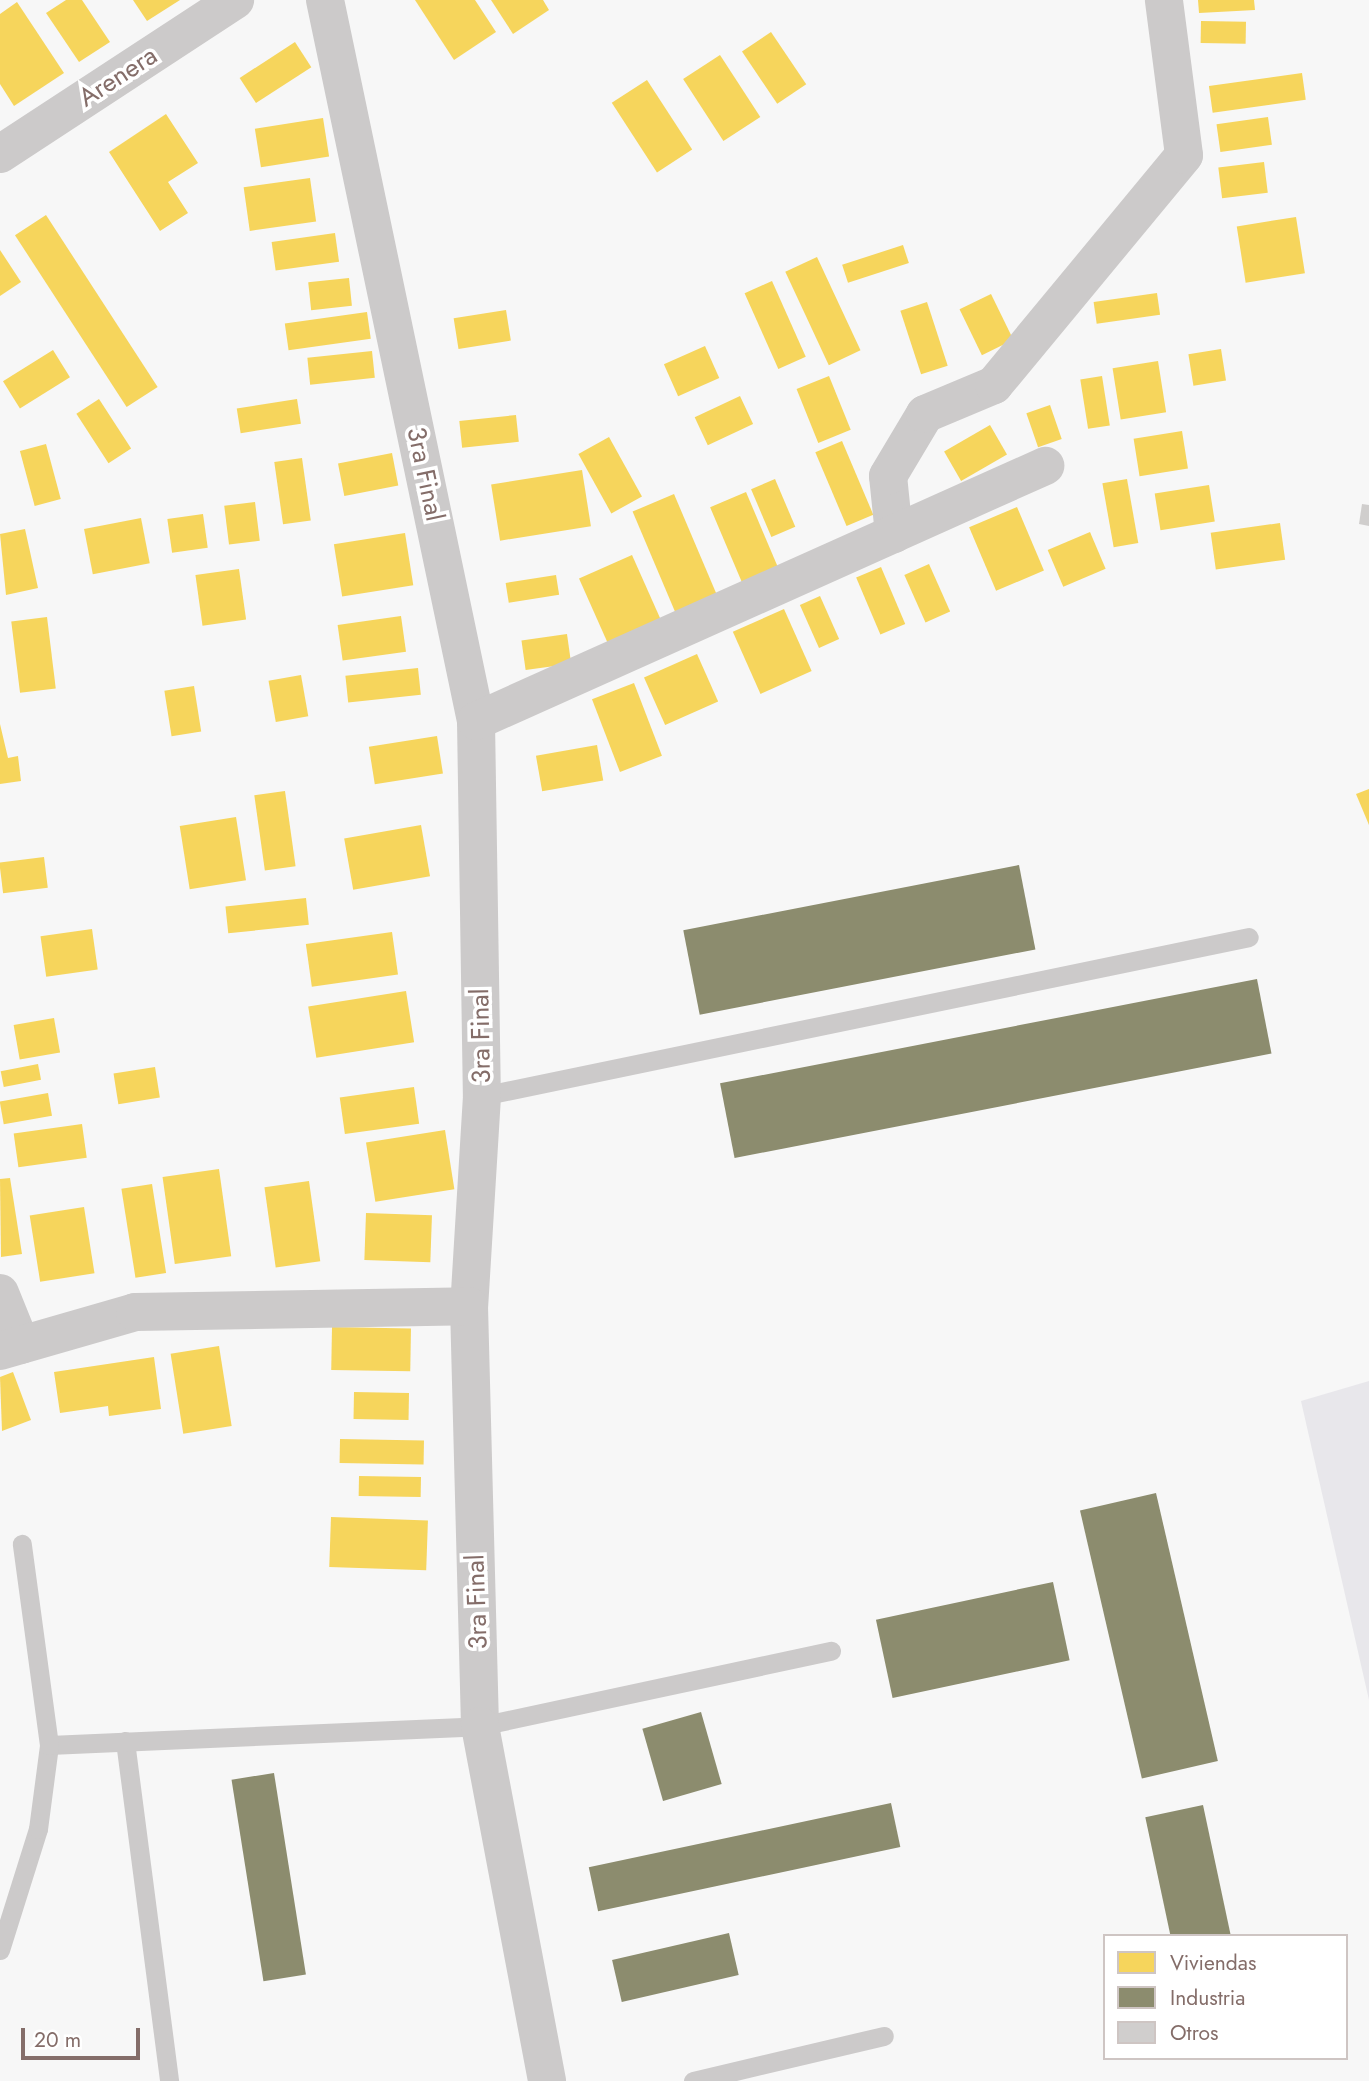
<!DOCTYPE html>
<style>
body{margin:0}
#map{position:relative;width:1369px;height:2081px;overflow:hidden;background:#f7f7f7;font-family:Jost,sans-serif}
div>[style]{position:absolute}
.green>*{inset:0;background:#e8e7eb}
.homes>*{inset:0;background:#f6d55c;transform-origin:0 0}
.industry>*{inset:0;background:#8c8c6e;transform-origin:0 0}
.building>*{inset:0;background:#d0cecd}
.service>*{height:19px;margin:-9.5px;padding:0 9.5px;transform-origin:9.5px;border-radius:9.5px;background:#cccaca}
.minor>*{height:38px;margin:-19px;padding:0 19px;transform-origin:19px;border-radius:19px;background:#cccaca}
span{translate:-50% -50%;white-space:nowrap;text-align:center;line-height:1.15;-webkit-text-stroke:7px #fff;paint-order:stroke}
.street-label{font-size:26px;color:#846d69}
.legend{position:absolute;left:1103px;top:1934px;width:245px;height:126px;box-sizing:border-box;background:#fff;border:2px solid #cec5c3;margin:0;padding:9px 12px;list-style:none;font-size:21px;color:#846d69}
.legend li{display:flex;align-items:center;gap:14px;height:35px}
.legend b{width:35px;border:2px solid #cec5c3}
.scale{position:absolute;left:21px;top:2028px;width:119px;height:32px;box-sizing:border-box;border:4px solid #846d69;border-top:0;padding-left:9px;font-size:21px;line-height:24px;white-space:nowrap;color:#846d69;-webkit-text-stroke:5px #fff;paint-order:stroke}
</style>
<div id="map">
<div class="green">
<div style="clip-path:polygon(1369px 1381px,1369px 1700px,1301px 1401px)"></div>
</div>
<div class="homes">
<div style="clip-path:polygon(66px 0,82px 0,110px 42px,79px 62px,46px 13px)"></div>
<div style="clip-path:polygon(133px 0,180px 0,147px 21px)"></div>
<div style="clip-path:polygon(415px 0,475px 0,496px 32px,454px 60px)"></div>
<div style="clip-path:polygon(491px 0,543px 0,549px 10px,513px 34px)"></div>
<div style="clip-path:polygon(1198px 0,1254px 0,1255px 10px,1199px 13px)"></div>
<div style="clip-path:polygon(17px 2px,64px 73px,14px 106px,0 84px,0 14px)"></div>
<div style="left:1201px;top:21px;width:45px;height:22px;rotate:1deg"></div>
<div style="left:771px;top:32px;width:63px;height:35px;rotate:56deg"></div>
<div style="left:295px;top:42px;width:30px;height:66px;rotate:57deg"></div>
<div style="left:720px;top:55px;width:74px;height:44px;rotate:57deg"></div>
<div style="left:1302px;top:73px;width:27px;height:94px;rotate:82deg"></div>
<div style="left:647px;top:80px;width:83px;height:42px;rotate:57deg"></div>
<div style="clip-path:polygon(166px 114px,198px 163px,168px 182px,188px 213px,160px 231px,109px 152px)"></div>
<div style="left:1268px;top:117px;width:28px;height:52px;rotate:82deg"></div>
<div style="left:323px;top:118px;width:39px;height:69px;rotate:81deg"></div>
<div style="left:1264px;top:162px;width:31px;height:46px;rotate:83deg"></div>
<div style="left:310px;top:178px;width:44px;height:67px;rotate:82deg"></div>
<div style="left:46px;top:215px;width:205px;height:37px;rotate:57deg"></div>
<div style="left:1296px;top:217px;width:57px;height:60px;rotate:81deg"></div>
<div style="left:335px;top:233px;width:29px;height:64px;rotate:82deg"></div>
<div style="left:903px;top:245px;width:19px;height:64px;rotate:72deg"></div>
<div style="clip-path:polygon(0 250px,21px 282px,0 296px)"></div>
<div style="left:817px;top:257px;width:103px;height:35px;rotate:65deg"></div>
<div style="left:349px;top:278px;width:28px;height:41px;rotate:84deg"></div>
<div style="left:772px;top:281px;width:83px;height:30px;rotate:66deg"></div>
<div style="left:1157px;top:293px;width:22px;height:64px;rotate:82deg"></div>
<div style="left:991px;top:294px;width:51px;height:35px;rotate:64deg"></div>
<div style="left:927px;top:302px;width:67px;height:28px;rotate:72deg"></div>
<div style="left:506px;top:310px;width:31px;height:53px;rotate:81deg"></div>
<div style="left:367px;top:312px;width:27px;height:83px;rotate:82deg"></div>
<div style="left:705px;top:346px;width:35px;height:45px;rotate:66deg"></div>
<div style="left:1221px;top:349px;width:32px;height:33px;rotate:81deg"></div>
<div style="left:53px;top:350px;width:32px;height:59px;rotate:58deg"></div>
<div style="left:372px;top:351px;width:27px;height:65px;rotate:84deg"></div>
<div style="left:1158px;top:361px;width:52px;height:46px;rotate:81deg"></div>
<div style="left:829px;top:376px;width:58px;height:35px;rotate:68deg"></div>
<div style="left:1102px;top:376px;width:50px;height:22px;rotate:81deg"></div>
<div style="left:740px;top:396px;width:31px;height:50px;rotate:65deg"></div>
<div style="left:99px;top:399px;width:59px;height:27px;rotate:57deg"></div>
<div style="left:297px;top:399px;width:25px;height:61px;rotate:81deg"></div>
<div style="left:1050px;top:405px;width:36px;height:25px;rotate:71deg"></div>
<div style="left:516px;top:415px;width:27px;height:57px;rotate:84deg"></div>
<div style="left:990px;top:425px;width:34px;height:53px;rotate:60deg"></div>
<div style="left:1182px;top:431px;width:38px;height:49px;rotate:81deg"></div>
<div style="left:609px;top:437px;width:68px;height:35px;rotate:61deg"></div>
<div style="left:842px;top:441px;width:80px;height:29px;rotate:67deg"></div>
<div style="left:46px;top:444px;width:57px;height:27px;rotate:75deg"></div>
<div style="left:392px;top:453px;width:33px;height:55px;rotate:79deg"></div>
<div style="left:302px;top:458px;width:63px;height:28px;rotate:82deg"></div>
<div style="left:582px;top:470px;width:57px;height:92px;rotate:81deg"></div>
<div style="left:775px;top:479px;width:52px;height:26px;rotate:67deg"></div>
<div style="left:1127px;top:479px;width:65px;height:25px;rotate:80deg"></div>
<div style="left:1209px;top:485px;width:37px;height:55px;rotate:81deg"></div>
<div style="left:746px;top:492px;width:82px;height:39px;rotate:67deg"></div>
<div style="left:674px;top:494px;width:112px;height:45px;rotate:67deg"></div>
<div style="left:255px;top:502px;width:39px;height:31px;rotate:83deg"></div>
<div style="left:1017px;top:507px;width:69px;height:52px;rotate:67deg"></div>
<div style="left:203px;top:514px;width:34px;height:36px;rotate:82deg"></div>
<div style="left:141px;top:518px;width:46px;height:58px;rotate:79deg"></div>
<div style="left:1280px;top:523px;width:37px;height:70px;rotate:82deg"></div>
<div style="clip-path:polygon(25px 529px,38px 588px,6px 595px,0 534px)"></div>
<div style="left:1090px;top:532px;width:40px;height:46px;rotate:67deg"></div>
<div style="left:405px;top:533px;width:53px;height:72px;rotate:81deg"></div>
<div style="left:632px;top:555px;width:70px;height:58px;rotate:66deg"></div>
<div style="left:929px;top:564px;width:52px;height:27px;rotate:66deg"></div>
<div style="left:881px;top:567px;width:62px;height:27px;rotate:67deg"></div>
<div style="left:239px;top:569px;width:51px;height:44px;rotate:82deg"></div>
<div style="left:556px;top:575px;width:20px;height:51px;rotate:81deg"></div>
<div style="left:820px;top:596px;width:47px;height:22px;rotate:66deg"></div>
<div style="left:784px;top:609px;width:68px;height:56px;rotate:66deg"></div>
<div style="left:401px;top:616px;width:36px;height:64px;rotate:82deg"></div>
<div style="left:47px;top:617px;width:72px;height:36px;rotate:83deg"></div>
<div style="left:567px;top:634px;width:30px;height:46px;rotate:82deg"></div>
<div style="left:697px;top:654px;width:52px;height:58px;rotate:66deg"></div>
<div style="left:418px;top:668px;width:27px;height:73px;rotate:84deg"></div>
<div style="left:301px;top:675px;width:42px;height:33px;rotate:80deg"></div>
<div style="left:634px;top:683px;width:78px;height:45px;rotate:69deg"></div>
<div style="left:194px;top:686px;width:46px;height:30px;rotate:81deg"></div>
<div style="clip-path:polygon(0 724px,8px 758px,18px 756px,21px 781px,0 784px)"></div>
<div style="left:437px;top:736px;width:38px;height:69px;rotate:81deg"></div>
<div style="left:597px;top:745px;width:36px;height:62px;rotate:80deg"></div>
<div style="clip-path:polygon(1369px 789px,1369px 825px,1356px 794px)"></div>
<div style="left:285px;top:791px;width:76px;height:31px;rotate:82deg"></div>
<div style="left:236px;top:817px;width:64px;height:57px;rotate:81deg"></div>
<div style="left:421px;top:825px;width:52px;height:78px;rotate:80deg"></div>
<div style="left:44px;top:857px;width:31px;height:45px;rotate:83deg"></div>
<div style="left:306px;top:898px;width:27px;height:81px;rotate:84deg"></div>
<div style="left:92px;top:929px;width:41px;height:52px;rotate:82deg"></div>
<div style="left:392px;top:932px;width:43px;height:87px;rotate:82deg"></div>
<div style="left:406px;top:991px;width:52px;height:99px;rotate:81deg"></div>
<div style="left:54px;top:1018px;width:35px;height:41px;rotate:80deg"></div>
<div style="left:38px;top:1064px;width:16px;height:38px;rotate:79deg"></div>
<div style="left:155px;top:1067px;width:31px;height:42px;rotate:81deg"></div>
<div style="left:414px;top:1087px;width:37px;height:75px;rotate:82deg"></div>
<div style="left:48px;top:1093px;width:23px;height:49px;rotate:80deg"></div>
<div style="left:82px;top:1124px;width:34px;height:69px;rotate:82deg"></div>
<div style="left:445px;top:1130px;width:60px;height:80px;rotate:81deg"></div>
<div style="left:219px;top:1169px;width:88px;height:57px;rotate:82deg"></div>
<div style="clip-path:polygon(10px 1178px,22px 1254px,1px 1257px,0 1179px)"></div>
<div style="left:309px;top:1181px;width:81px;height:45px;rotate:82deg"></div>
<div style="left:152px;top:1184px;width:90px;height:31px;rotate:81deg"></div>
<div style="left:84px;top:1207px;width:67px;height:55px;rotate:81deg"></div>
<div style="left:366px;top:1213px;width:66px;height:47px;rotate:2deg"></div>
<div style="left:332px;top:1327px;width:79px;height:43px;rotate:1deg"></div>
<div style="left:219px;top:1346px;width:81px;height:49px;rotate:81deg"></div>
<div style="clip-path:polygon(154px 1357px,161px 1409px,109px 1416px,108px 1406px,60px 1413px,54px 1372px)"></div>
<div style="clip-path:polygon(13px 1372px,31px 1420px,2px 1431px,0 1377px)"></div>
<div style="left:354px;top:1392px;width:55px;height:27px;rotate:1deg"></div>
<div style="left:340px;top:1439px;width:84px;height:24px;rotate:1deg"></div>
<div style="left:359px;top:1476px;width:62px;height:20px;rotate:1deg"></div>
<div style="left:331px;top:1517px;width:97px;height:50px;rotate:2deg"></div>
</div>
<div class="industry">
<div style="left:1019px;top:865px;width:86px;height:342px;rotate:79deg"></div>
<div style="left:1257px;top:979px;width:76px;height:547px;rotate:79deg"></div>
<div style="left:1156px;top:1493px;width:275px;height:78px;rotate:77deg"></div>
<div style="left:1053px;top:1582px;width:80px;height:181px;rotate:78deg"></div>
<div style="left:701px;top:1712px;width:75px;height:61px;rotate:74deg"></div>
<div style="left:274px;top:1773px;width:204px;height:43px;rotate:81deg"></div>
<div style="left:891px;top:1803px;width:45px;height:309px;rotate:78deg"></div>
<div style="left:1203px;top:1805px;width:134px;height:59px;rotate:78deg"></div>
<div style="left:729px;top:1933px;width:43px;height:120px;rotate:77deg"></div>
</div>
<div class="building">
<div style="clip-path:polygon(1362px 504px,1369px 505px,1369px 526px,1359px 524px)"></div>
</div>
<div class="service">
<div style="left:482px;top:1096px;width:783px;rotate:-11.71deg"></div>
<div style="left:125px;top:1741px;width:343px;rotate:82.6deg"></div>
<div style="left:49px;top:1745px;width:431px;rotate:-2.5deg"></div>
<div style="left:480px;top:1726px;width:359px;rotate:-12.1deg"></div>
<div style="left:0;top:1950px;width:127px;rotate:-72.6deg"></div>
<div style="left:38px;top:1829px;width:85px;rotate:-82.5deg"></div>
<div style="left:49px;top:1745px;width:203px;rotate:-97.7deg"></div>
<div style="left:693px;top:2081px;width:196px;rotate:-13.3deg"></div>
</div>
<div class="minor">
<div style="left:325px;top:0;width:737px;rotate:78.17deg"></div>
<div style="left:476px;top:721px;width:375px;rotate:89.1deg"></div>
<div style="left:482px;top:1096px;width:210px;rotate:93.5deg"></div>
<div style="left:469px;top:1306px;width:420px;rotate:88.5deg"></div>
<div style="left:480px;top:1726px;width:361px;rotate:79.3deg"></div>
<div style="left:0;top:154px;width:281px;rotate:-33.2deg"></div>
<div style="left:894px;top:534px;width:58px;rotate:-95.9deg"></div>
<div style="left:888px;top:476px;width:72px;rotate:-59.2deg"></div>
<div style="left:925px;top:414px;width:75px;rotate:-22.8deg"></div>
<div style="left:994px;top:385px;width:298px;rotate:-50.4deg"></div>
<div style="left:1184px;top:155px;width:156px;rotate:-97.4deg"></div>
<div style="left:476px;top:721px;width:624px;rotate:-24.14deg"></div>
<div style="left:0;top:1293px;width:56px;rotate:68deg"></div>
<div style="left:0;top:1351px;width:141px;rotate:-16.1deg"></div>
<div style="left:135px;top:1312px;width:334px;rotate:-1deg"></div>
</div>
<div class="street-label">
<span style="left:118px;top:77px;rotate:-33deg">Arenera</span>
<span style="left:425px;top:474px;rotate:78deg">3ra Final</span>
<span style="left:481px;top:1036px;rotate:-91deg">3ra Final</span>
<span style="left:477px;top:1602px;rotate:-92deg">3ra Final</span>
</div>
<ul class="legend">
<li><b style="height:19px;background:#f6d55c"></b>Viviendas</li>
<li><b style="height:19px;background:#8c8c6e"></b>Industria</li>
<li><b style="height:19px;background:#d0cecd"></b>Otros</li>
</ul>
<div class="scale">20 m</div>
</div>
